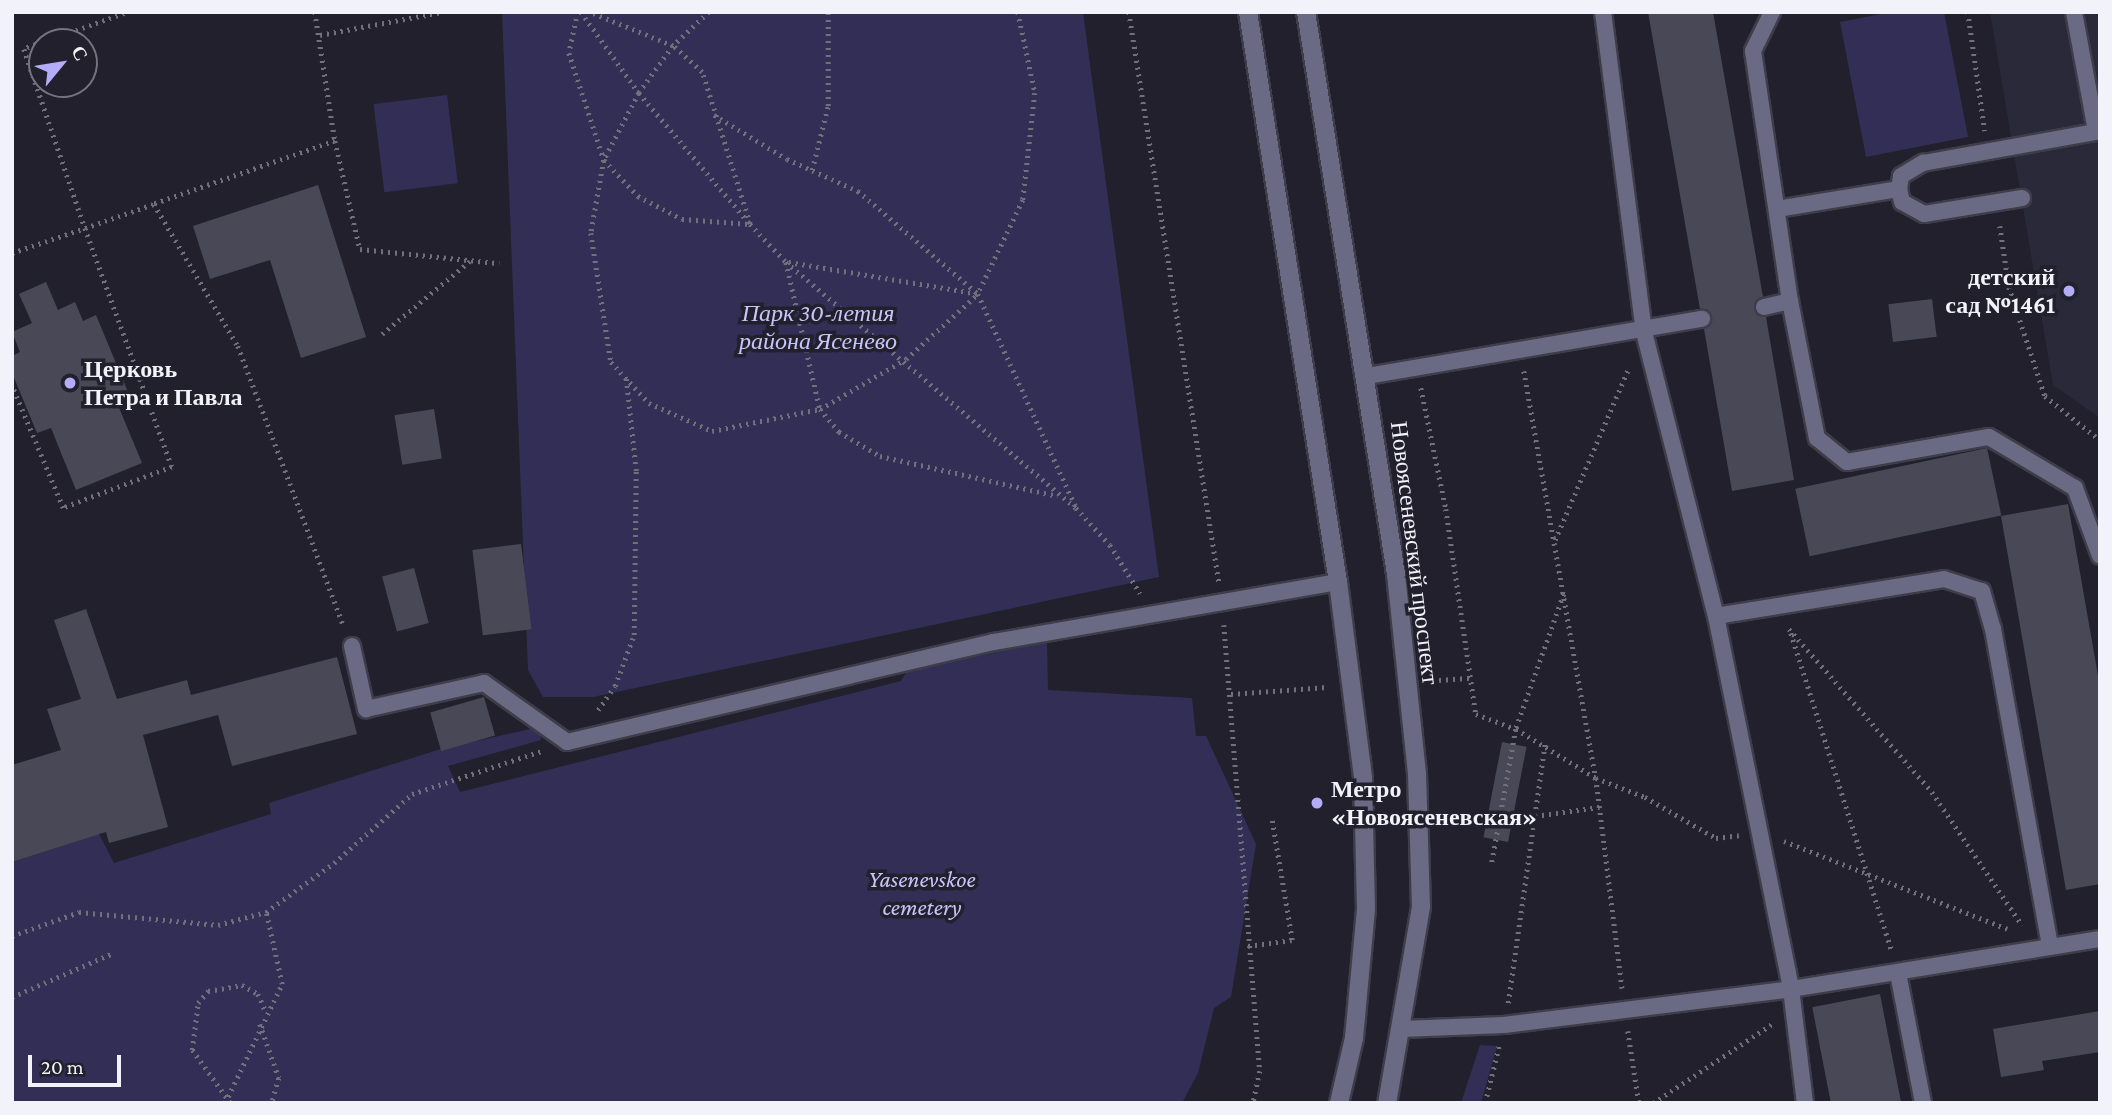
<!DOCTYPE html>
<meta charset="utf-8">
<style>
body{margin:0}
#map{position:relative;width:2112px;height:1115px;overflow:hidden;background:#21202c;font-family:"Crimson Pro",serif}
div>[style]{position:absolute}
.built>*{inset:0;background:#2a293a}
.green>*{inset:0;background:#332e55;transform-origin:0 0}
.building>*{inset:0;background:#494856;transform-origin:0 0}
.path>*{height:4.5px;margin-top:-2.25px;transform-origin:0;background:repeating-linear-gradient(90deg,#71707b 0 2px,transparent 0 7px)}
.roads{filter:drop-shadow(2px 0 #3e3d49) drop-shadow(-2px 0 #3e3d49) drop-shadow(0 2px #3e3d49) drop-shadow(0 -2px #3e3d49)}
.service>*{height:16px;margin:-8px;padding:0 8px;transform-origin:8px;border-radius:8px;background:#6b6a85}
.tertiary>*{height:18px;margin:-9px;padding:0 9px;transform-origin:9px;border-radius:9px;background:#6b6a85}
.dots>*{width:19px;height:19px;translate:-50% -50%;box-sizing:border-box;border:4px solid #21202c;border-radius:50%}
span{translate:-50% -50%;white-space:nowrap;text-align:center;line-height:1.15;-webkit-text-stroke:7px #21202c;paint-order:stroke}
.poi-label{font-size:24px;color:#f2f2fa;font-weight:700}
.right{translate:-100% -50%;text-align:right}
.left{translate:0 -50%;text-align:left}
.park-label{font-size:24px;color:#c7c4fb;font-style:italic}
.street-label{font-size:24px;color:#f2f2fa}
.frame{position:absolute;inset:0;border:14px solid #f2f2fa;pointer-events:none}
.north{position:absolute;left:28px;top:28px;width:70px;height:70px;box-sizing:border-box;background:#21202c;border:2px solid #75747e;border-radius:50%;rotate:60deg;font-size:19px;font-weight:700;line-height:28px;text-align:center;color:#f2f2fa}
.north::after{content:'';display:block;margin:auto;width:24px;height:32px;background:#b3adf9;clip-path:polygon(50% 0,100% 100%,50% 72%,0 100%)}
.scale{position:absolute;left:28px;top:1055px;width:93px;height:32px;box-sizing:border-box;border:4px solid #f2f2fa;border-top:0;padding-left:9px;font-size:21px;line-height:24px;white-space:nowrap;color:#f2f2fa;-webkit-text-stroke:5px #21202c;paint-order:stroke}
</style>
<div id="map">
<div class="built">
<div style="clip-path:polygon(1990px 12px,2100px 12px,2100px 418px,2053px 385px)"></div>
</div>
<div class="green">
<div style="clip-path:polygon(502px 12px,1083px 12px,1159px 577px,593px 697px,543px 697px,528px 670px)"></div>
<div style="clip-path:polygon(1891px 12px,1944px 12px,1968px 137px,1866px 157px,1840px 22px)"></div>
<div style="left:447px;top:95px;width:89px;height:74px;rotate:83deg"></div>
<div style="clip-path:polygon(1047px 641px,1048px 690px,1192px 698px,1196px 736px,1206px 736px,1256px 844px,1231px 997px,1214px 1008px,1198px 1073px,1182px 1103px,12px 1103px,12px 862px,99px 834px,114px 863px,271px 814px,269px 803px,441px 749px,539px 727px,541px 740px,448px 766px,460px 792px,901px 681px,907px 671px)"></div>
<div style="clip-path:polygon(1480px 1045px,1497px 1046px,1481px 1103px,1461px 1103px)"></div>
</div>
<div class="building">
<div style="clip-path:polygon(1648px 12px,1713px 12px,1763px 297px,1754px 309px,1766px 317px,1794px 480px,1732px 491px,1704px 329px,1712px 317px,1700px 309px)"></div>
<div style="clip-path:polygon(318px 185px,366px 337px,301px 358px,270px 260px,210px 279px,193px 226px)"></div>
<div style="clip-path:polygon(46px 282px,58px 310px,75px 302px,83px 321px,96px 315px,128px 392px,115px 398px,142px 463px,76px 490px,51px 428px,37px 433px,12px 373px,12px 356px,20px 352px,12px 332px,32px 323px,19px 294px)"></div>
<div style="left:1932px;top:299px;width:38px;height:44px;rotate:83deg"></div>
<div style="left:434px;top:409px;width:50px;height:40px;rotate:81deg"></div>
<div style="left:1987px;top:448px;width:69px;height:196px;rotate:78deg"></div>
<div style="clip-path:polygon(2068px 504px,2100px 687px,2100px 884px,2066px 890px,2001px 516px)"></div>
<div style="left:521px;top:544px;width:86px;height:49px;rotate:83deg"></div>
<div style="left:414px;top:568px;width:57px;height:33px;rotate:75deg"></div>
<div style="clip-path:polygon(86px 609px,117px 699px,187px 680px,191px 695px,337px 657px,357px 734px,232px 766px,218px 715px,143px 735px,168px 827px,109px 843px,106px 832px,12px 862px,12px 765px,61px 750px,47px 709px,81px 699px,54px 620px)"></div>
<div style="left:484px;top:697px;width:40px;height:56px;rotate:74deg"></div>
<div style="left:1502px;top:742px;width:25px;height:97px;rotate:11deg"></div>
<div style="left:1880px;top:994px;width:111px;height:69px;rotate:79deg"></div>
<div style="clip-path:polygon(2100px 1011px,2100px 1052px,2042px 1061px,2044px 1070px,2001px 1077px,1993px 1029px)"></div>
</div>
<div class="path">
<div style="left:315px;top:12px;width:131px;rotate:81.2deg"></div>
<div style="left:335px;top:141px;width:192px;rotate:160.8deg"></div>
<div style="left:154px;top:204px;width:165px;rotate:59.4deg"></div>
<div style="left:238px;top:346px;width:299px;rotate:69.3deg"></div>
<div style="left:578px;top:12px;width:42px;rotate:102.4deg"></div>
<div style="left:569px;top:53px;width:113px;rotate:71.9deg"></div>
<div style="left:604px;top:160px;width:50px;rotate:46.6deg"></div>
<div style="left:638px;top:196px;width:50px;rotate:27.6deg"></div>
<div style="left:682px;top:219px;width:68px;rotate:4.2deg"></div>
<div style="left:750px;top:224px;width:159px;rotate:-107.5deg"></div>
<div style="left:702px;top:72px;width:39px;rotate:-138deg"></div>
<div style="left:673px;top:46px;width:91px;rotate:-158deg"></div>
<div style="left:581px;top:12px;width:100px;rotate:54.4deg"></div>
<div style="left:639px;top:93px;width:172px;rotate:49.7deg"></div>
<div style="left:750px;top:224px;width:52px;rotate:46.5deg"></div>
<div style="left:786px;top:262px;width:380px;rotate:40.3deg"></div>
<div style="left:1076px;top:508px;width:50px;rotate:47.4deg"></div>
<div style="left:1110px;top:545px;width:57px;rotate:58deg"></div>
<div style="left:709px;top:12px;width:50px;rotate:136.6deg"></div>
<div style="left:673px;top:46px;width:58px;rotate:125.9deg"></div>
<div style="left:639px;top:93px;width:76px;rotate:117.6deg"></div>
<div style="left:604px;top:160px;width:74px;rotate:100.1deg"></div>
<div style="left:591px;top:233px;width:131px;rotate:81.2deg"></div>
<div style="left:611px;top:362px;width:56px;rotate:47.2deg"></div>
<div style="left:649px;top:403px;width:69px;rotate:24deg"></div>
<div style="left:712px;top:431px;width:110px;rotate:-11.5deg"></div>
<div style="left:820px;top:409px;width:99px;rotate:-30.2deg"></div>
<div style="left:906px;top:359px;width:97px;rotate:-42.1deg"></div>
<div style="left:1018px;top:12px;width:83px;rotate:78.1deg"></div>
<div style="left:1035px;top:93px;width:108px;rotate:96.4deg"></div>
<div style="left:1023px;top:200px;width:104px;rotate:115.6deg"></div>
<div style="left:978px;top:294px;width:234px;rotate:65.3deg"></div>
<div style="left:1129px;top:12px;width:577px;rotate:81.03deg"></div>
<div style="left:1968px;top:12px;width:120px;rotate:81.9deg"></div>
<div style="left:320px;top:35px;width:124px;rotate:-10.7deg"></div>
<div style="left:42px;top:42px;width:19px;rotate:159deg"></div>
<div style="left:24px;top:49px;width:189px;rotate:71.2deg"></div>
<div style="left:85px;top:228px;width:73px;rotate:-19.2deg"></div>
<div style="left:43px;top:42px;width:89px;rotate:-19.7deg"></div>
<div style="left:714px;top:115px;width:85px;rotate:31.1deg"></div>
<div style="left:787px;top:159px;width:78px;rotate:24.3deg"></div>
<div style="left:858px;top:191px;width:157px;rotate:40.6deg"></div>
<div style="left:335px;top:141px;width:111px;rotate:77deg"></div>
<div style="left:360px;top:249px;width:140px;rotate:5.8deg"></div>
<div style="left:812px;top:170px;width:66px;rotate:-76deg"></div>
<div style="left:828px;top:106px;width:94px;rotate:-90deg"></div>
<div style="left:2000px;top:226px;width:62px;rotate:81.6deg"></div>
<div style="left:2009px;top:287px;width:115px;rotate:71.7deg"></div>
<div style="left:2045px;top:396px;width:70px;rotate:38.7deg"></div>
<div style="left:12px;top:253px;width:77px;rotate:-18.9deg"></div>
<div style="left:85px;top:228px;width:254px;rotate:70deg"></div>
<div style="left:172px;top:467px;width:116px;rotate:159.4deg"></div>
<div style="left:63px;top:508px;width:132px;rotate:-112.7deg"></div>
<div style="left:977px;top:294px;width:194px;rotate:-170.5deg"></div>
<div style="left:786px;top:262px;width:151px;rotate:77deg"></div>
<div style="left:820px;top:409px;width:30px;rotate:50deg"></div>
<div style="left:839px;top:432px;width:48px;rotate:30.3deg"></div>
<div style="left:880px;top:456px;width:182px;rotate:12.7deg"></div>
<div style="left:382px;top:334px;width:114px;rotate:-39.7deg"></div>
<div style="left:1524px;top:371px;width:413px;rotate:80deg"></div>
<div style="left:1596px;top:778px;width:212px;rotate:82.9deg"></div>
<div style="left:1421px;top:388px;width:124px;rotate:78.3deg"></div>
<div style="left:1446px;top:509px;width:207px;rotate:81.7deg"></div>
<div style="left:1476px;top:714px;width:43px;rotate:20.6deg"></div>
<div style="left:1516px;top:729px;width:136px;rotate:100.2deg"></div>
<div style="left:1555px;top:540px;width:188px;rotate:-66.8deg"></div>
<div style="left:1564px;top:594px;width:143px;rotate:109.6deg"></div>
<div style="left:1516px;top:729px;width:94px;rotate:31.5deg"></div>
<div style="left:1596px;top:778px;width:53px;rotate:21.2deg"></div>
<div style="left:1645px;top:797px;width:82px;rotate:30deg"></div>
<div style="left:1716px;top:838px;width:23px;rotate:-7deg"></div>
<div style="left:1224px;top:625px;width:447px;rotate:85.4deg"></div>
<div style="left:1260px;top:1071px;width:33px;rotate:102deg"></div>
<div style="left:1789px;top:629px;width:217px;rotate:48.7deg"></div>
<div style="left:1932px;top:792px;width:161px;rotate:55.9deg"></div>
<div style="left:1791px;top:633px;width:335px;rotate:72.4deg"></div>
<div style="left:1439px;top:680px;width:32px;rotate:-4deg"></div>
<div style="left:1231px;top:694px;width:96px;rotate:-4.2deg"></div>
<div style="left:598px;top:710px;width:29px;rotate:-55deg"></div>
<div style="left:615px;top:686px;width:54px;rotate:-69.6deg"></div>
<div style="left:634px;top:635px;width:164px;rotate:-89.3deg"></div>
<div style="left:636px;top:471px;width:94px;rotate:-96.1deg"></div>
<div style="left:1535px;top:816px;width:65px;rotate:-8deg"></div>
<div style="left:1784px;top:841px;width:240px;rotate:21.5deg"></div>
<div style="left:12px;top:936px;width:71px;rotate:-19.7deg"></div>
<div style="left:79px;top:912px;width:140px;rotate:5.3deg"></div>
<div style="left:218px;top:925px;width:50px;rotate:-15.2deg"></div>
<div style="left:266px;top:912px;width:84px;rotate:-35.8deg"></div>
<div style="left:334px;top:863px;width:104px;rotate:-41.5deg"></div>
<div style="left:412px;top:794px;width:136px;rotate:-18.4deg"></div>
<div style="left:1248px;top:946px;width:44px;rotate:-7.8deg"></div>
<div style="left:1292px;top:940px;width:121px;rotate:-99.5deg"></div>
<div style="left:12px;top:997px;width:110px;rotate:-23.5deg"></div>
<div style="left:1508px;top:1003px;width:262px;rotate:-81.9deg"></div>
<div style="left:260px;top:1024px;width:57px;rotate:70.6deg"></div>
<div style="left:279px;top:1078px;width:26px;rotate:106deg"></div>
<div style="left:1628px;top:1031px;width:73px;rotate:81.3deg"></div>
<div style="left:12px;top:1102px;width:1px;rotate:45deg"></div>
<div style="left:225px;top:1103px;width:132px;rotate:-64.4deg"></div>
<div style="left:282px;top:984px;width:74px;rotate:-102.5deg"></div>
<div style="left:230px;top:1103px;width:65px;rotate:-125.6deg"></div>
<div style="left:192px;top:1050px;width:47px;rotate:-82.7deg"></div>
<div style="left:198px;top:1003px;width:16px;rotate:-50deg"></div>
<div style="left:208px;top:991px;width:35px;rotate:-10deg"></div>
<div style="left:242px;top:985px;width:18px;rotate:29deg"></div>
<div style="left:258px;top:994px;width:17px;rotate:66deg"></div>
<div style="left:1485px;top:1103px;width:59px;rotate:-76.2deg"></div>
<div style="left:1653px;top:1103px;width:143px;rotate:-33.6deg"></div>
</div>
<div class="roads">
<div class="service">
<div style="left:1603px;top:12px;width:323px;rotate:82.7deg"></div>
<div style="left:1644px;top:332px;width:293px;rotate:75.8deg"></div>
<div style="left:1716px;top:616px;width:380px;rotate:78.6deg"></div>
<div style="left:1791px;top:989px;width:115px;rotate:83deg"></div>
<div style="left:1772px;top:12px;width:43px;rotate:116deg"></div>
<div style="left:1753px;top:51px;width:253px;rotate:81.6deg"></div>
<div style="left:2074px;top:12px;width:121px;rotate:79.5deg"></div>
<div style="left:2022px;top:198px;width:99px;rotate:170.7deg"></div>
<div style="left:1924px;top:214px;width:25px;rotate:-151deg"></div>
<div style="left:1902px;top:202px;width:13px;rotate:-103deg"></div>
<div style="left:1899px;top:189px;width:13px;rotate:-81deg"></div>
<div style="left:1901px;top:176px;width:26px;rotate:-31deg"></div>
<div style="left:1923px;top:163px;width:180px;rotate:-10.2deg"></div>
<div style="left:1777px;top:209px;width:124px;rotate:-9.3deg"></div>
<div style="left:1764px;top:307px;width:27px;rotate:-13deg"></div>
<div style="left:1790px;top:301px;width:140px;rotate:78.9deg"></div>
<div style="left:1817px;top:438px;width:38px;rotate:39deg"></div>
<div style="left:1847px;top:462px;width:144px;rotate:-10deg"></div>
<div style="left:1989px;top:437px;width:100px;rotate:30.7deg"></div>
<div style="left:2075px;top:488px;width:72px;rotate:69.8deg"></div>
<div style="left:1367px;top:376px;width:340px;rotate:-9.7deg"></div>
<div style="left:1716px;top:616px;width:231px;rotate:-9.2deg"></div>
<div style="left:1944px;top:579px;width:40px;rotate:18deg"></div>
<div style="left:1982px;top:591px;width:40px;rotate:74deg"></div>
<div style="left:1993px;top:629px;width:321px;rotate:79.8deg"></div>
<div style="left:352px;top:646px;width:65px;rotate:77.5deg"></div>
<div style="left:366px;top:709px;width:121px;rotate:-12.4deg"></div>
<div style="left:484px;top:683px;width:102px;rotate:35.4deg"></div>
<div style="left:567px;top:742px;width:439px;rotate:-13.2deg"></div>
<div style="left:994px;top:642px;width:349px;rotate:-9.9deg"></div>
<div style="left:1898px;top:973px;width:132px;rotate:79.1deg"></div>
<div style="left:1402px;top:1029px;width:102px;rotate:-2.2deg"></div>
<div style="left:1504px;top:1025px;width:289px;rotate:-7.1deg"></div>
<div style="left:1791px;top:989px;width:313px;rotate:-9.2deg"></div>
</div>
<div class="tertiary">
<div style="left:1248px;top:12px;width:577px;rotate:81.03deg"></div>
<div style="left:1338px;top:582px;width:198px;rotate:82.7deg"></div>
<div style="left:1363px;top:778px;width:131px;rotate:88.7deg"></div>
<div style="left:1366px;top:909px;width:130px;rotate:95.3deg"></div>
<div style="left:1354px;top:1038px;width:67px;rotate:103deg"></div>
<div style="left:1306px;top:12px;width:569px;rotate:80.9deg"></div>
<div style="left:1396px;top:574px;width:200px;rotate:84deg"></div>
<div style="left:1417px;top:773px;width:134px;rotate:88.3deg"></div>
<div style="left:1421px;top:907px;width:199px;rotate:99.8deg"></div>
</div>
</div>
<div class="dots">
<div style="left:2069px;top:291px;background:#b3adf9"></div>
<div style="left:70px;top:383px;background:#b3adf9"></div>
<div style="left:1317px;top:803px;background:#b3adf9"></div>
</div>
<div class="poi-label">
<span class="right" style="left:2055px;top:291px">детский<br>сад №1461</span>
<span class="left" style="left:84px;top:383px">Церковь<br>Петра и Павла</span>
<span class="left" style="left:1331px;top:803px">Метро<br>«Новоясеневская»</span>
</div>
<div class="park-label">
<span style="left:818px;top:327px">Парк 30-летия<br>района Ясенево</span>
<span style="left:922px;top:893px">Yasenevskoe<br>cemetery</span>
</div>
<div class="street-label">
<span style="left:1415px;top:553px;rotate:83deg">Новоясеневский проспект</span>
</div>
<div class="frame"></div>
<div class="north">С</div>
<div class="scale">20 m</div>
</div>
